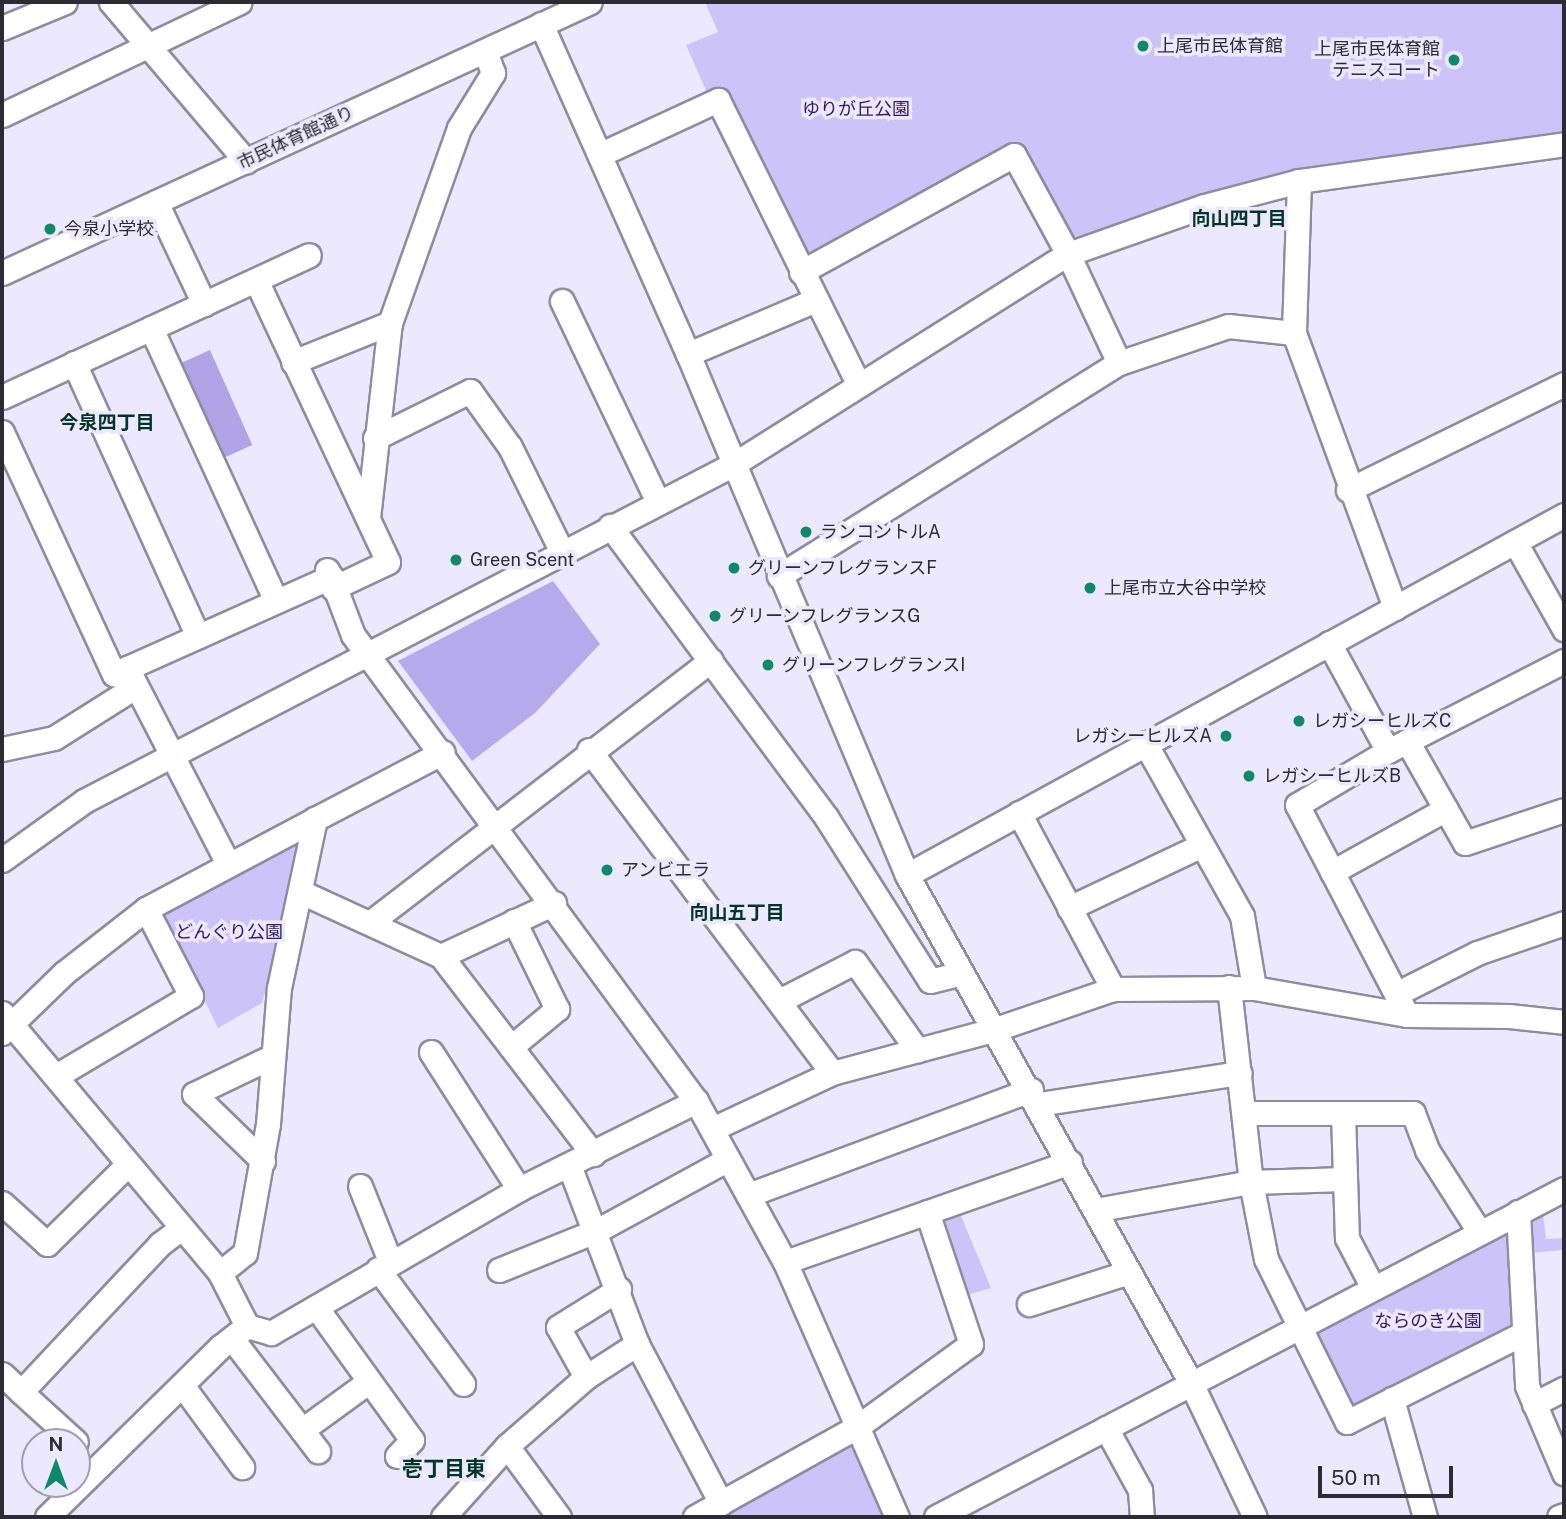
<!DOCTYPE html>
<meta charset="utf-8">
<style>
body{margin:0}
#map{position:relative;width:1566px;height:1519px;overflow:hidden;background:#ece9fe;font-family:"Public Sans","Noto Sans JP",sans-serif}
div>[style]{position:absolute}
.green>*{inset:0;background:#ccc4f8}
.forest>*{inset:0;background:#b5aaec}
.water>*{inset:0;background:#b0a4e6;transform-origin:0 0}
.roads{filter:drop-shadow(2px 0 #8e8c9e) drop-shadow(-2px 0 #8e8c9e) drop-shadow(0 2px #8e8c9e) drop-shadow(0 -2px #8e8c9e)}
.minor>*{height:23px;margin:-11.5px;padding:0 11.5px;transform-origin:11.5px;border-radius:11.5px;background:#fff}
.dots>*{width:19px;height:19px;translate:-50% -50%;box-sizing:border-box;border:4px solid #ece9fe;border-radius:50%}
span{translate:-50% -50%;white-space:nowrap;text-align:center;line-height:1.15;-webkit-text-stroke:7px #ece9fe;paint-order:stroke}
.poi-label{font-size:18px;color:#2c2b33}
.left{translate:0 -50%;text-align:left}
.right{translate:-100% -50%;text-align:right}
.park-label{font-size:18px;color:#311864}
.street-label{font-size:18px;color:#2c2b33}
.neighbourhood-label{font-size:19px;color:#003527;font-weight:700}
.quarter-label{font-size:21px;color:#003527;font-weight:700}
.frame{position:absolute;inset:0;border:4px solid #2c2b33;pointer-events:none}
.north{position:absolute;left:21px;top:1428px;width:70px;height:70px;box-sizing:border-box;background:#ece9fe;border:2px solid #9f9dad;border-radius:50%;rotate:0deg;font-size:19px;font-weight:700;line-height:28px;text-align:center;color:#2c2b33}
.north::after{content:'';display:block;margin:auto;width:24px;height:32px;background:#0d896b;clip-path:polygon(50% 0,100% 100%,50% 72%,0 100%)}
.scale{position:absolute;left:1318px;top:1466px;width:135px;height:32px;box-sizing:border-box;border:4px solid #2c2b33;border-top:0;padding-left:9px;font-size:21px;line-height:24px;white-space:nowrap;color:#2c2b33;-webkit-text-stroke:5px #ece9fe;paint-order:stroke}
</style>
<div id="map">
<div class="green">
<div style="clip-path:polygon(705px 2px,1564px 2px,1564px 135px,1290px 175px,1073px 245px,1015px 146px,813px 254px,803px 253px,725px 88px,708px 95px,686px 45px,718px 32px)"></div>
<div style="clip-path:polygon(299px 832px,301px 869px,262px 1003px,218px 1028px,161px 912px)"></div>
<div style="clip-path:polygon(959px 1211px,991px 1288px,961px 1297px,939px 1218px)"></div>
<div style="clip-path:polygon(1543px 1215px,1546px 1239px,1564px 1238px,1564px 1250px,1531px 1253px,1529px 1231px,1536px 1218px)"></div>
<div style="clip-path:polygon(1509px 1233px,1514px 1326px,1349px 1407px,1312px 1331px)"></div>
<div style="clip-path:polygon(847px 1442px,856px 1445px,887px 1517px,706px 1517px)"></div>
</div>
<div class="forest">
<div style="clip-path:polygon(553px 581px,600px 644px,535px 713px,472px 761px,398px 661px)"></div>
</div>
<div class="water">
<div style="left:210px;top:350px;width:104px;height:36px;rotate:66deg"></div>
</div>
<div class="roads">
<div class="minor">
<div style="left:111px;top:2px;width:209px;rotate:49.7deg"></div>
<div style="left:541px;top:24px;width:361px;rotate:66deg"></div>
<div style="left:688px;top:354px;width:565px;rotate:67.2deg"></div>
<div style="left:907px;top:875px;width:582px;rotate:60.79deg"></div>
<div style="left:1191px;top:1383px;width:148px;rotate:64.5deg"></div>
<div style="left:2px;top:28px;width:68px;rotate:-22.4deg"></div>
<div style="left:2px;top:115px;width:263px;rotate:-25.4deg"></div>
<div style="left:601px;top:154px;width:129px;rotate:-24.8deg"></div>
<div style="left:718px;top:100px;width:318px;rotate:63.7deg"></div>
<div style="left:1299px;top:181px;width:152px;rotate:91.9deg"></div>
<div style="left:1294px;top:333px;width:293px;rotate:69.8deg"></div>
<div style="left:156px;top:202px;width:113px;rotate:64.8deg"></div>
<div style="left:801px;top:272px;width:243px;rotate:-28.8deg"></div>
<div style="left:1014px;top:155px;width:113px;rotate:61.4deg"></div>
<div style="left:1068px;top:254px;width:120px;rotate:64.9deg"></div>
<div style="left:2px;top:273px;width:647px;rotate:-24.74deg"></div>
<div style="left:256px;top:280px;width:311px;rotate:64.9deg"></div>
<div style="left:388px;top:562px;width:61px;rotate:154.7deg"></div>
<div style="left:562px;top:301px;width:223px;rotate:64.5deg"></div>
<div style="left:151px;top:328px;width:300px;rotate:65.4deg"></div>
<div style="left:688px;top:354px;width:139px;rotate:-22.9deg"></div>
<div style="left:293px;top:362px;width:105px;rotate:-21.9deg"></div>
<div style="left:74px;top:363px;width:300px;rotate:65.6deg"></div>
<div style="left:2px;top:397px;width:338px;rotate:-24.8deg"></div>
<div style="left:2px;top:432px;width:267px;rotate:65.2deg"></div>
<div style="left:114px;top:674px;width:238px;rotate:-24.1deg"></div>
<div style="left:331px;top:577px;width:8px;rotate:-120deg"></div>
<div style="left:375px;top:438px;width:106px;rotate:-26.3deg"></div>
<div style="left:470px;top:391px;width:69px;rotate:54.5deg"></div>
<div style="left:510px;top:447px;width:117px;rotate:63.7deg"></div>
<div style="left:1348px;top:490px;width:241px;rotate:-26.1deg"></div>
<div style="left:368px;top:518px;width:196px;rotate:-83.6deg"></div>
<div style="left:390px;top:323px;width:207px;rotate:-70.5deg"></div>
<div style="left:459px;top:128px;width:65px;rotate:-58.3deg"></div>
<div style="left:493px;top:73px;width:23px;rotate:-110deg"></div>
<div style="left:610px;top:526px;width:362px;rotate:53.4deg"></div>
<div style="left:826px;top:817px;width:194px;rotate:57.6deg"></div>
<div style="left:930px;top:981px;width:30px;rotate:-14deg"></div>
<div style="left:1515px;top:542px;width:100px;rotate:60.6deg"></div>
<div style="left:779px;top:576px;width:401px;rotate:-32.1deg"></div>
<div style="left:1119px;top:363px;width:115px;rotate:-18.7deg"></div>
<div style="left:1228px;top:326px;width:66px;rotate:6.1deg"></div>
<div style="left:331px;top:577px;width:62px;rotate:69.2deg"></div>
<div style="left:353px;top:635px;width:579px;rotate:53.65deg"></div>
<div style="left:696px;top:1101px;width:184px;rotate:61.1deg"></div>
<div style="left:785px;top:1262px;width:279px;rotate:66.3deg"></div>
<div style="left:1329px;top:643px;width:123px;rotate:61.4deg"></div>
<div style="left:127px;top:668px;width:220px;rotate:62.7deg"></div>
<div style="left:1407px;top:741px;width:117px;rotate:60.4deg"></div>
<div style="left:1465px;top:843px;width:104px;rotate:-18.4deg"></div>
<div style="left:1145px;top:743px;width:198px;rotate:60.7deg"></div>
<div style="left:1242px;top:916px;width:73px;rotate:80.5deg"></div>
<div style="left:2px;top:749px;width:53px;rotate:-11.9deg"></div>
<div style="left:54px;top:738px;width:96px;rotate:-32.2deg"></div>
<div style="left:589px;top:750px;width:404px;rotate:53deg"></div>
<div style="left:1019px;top:813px;width:200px;rotate:61.9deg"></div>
<div style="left:2px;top:860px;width:101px;rotate:-35.7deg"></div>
<div style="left:84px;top:801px;width:732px;rotate:-27.41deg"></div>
<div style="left:734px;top:464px;width:395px;rotate:-32.2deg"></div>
<div style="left:1068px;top:254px;width:144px;rotate:-19.4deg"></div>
<div style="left:1204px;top:206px;width:98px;rotate:-14.7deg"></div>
<div style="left:1299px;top:181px;width:268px;rotate:-7.9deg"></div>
<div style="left:1332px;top:872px;width:130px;rotate:-28.9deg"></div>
<div style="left:907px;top:875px;width:749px;rotate:-28.72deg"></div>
<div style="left:301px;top:892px;width:154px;rotate:24.6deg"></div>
<div style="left:441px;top:956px;width:125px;rotate:-25.1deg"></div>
<div style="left:1069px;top:908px;width:147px;rotate:-25.3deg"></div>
<div style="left:371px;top:922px;width:429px;rotate:-37.6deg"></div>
<div style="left:441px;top:956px;width:250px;rotate:52.5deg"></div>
<div style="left:1229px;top:987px;width:196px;rotate:83.6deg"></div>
<div style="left:1251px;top:1182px;width:78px;rotate:79deg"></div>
<div style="left:1266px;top:1259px;width:182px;rotate:63.6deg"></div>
<div style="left:1347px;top:1422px;width:198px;rotate:-26.7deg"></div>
<div style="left:1396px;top:994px;width:91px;rotate:-26.8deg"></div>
<div style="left:1477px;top:953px;width:92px;rotate:-19deg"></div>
<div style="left:779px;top:1001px;width:85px;rotate:-27.2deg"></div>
<div style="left:855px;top:962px;width:108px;rotate:54.8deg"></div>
<div style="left:2px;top:1013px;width:339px;rotate:50deg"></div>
<div style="left:1407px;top:1015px;width:237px;rotate:-117.6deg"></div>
<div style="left:1297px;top:805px;width:106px;rotate:-30.7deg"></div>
<div style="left:1388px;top:751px;width:198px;rotate:-27.1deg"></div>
<div style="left:2px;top:1033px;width:86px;rotate:-44.1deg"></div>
<div style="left:64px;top:973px;width:104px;rotate:-38deg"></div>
<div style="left:146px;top:909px;width:191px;rotate:-28deg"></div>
<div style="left:511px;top:1047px;width:60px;rotate:-39.6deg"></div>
<div style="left:557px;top:1009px;width:98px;rotate:-116deg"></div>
<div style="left:431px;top:1052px;width:163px;rotate:57.3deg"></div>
<div style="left:56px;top:1076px;width:157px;rotate:-30.7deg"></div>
<div style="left:191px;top:996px;width:98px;rotate:-117.3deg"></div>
<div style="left:1039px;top:1104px;width:203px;rotate:-8.8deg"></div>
<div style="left:1244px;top:1113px;width:169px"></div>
<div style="left:1413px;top:1113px;width:40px;rotate:69deg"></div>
<div style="left:1427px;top:1150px;width:98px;rotate:57.4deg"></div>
<div style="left:1343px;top:1113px;width:125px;rotate:88.2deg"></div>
<div style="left:1347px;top:1238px;width:56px;rotate:62.5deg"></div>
<div style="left:712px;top:1129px;width:132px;rotate:-25deg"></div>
<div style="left:832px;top:1073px;width:167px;rotate:-15deg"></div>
<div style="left:993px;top:1030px;width:127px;rotate:-18.9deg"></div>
<div style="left:1113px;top:989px;width:141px;rotate:-0.4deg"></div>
<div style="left:1254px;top:988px;width:155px;rotate:10deg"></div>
<div style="left:1407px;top:1015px;width:102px;rotate:0.6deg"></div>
<div style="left:1509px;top:1016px;width:55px;rotate:6.2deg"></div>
<div style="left:263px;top:1161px;width:96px;rotate:-135.8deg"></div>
<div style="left:194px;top:1094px;width:85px;rotate:-25.7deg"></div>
<div style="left:569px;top:1165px;width:191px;rotate:69.2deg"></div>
<div style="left:360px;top:1186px;width:81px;rotate:68.2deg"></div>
<div style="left:748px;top:1195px;width:302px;rotate:-20.4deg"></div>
<div style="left:2px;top:1203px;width:61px;rotate:42.3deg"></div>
<div style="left:47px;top:1244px;width:111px;rotate:-44.6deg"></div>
<div style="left:1095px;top:1210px;width:158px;rotate:-10.2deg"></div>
<div style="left:1251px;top:1182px;width:94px;rotate:-1.8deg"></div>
<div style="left:1518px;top:1212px;width:174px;rotate:87deg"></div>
<div style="left:1527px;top:1386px;width:95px;rotate:67deg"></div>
<div style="left:785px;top:1262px;width:302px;rotate:-19.3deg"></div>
<div style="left:378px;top:1269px;width:143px;rotate:53.5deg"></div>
<div style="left:499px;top:1270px;width:107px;rotate:-22deg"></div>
<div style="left:598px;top:1230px;width:148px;rotate:-28.6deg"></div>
<div style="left:1029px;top:1304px;width:105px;rotate:-17.7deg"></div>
<div style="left:316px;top:1307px;width:164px;rotate:54.2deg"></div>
<div style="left:412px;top:1440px;width:22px;rotate:133deg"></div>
<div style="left:247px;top:1326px;width:59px;rotate:-117deg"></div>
<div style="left:220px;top:1273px;width:32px;rotate:-39deg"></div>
<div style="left:245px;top:1253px;width:131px;rotate:-79.9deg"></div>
<div style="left:268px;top:1124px;width:136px;rotate:-85.4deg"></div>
<div style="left:279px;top:988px;width:173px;rotate:-78deg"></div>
<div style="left:315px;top:819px;width:144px;rotate:-27.6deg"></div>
<div style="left:247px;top:1326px;width:25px;rotate:16deg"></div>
<div style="left:271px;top:1333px;width:287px;rotate:-30.1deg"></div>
<div style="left:519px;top:1189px;width:198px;rotate:-26.4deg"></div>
<div style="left:233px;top:1340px;width:140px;rotate:52.6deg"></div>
<div style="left:2px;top:1374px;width:26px;rotate:43deg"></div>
<div style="left:21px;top:1392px;width:203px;rotate:-46.8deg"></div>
<div style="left:160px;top:1244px;width:26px;rotate:-37deg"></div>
<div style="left:586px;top:1377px;width:57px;rotate:-119.2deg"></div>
<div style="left:558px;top:1327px;width:72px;rotate:-31.9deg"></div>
<div style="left:182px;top:1385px;width:102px;rotate:53.8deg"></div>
<div style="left:21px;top:1392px;width:74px;rotate:42.3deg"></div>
<div style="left:1392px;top:1399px;width:123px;rotate:74.4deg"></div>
<div style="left:1534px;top:1404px;width:34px;rotate:-27deg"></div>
<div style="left:1106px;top:1428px;width:71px;rotate:61.3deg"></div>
<div style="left:1140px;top:1490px;width:27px;rotate:86deg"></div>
<div style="left:302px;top:1430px;width:82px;rotate:-36deg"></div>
<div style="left:507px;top:1446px;width:105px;rotate:-41.1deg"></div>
<div style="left:586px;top:1377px;width:61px;rotate:-32.9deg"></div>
<div style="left:637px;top:1344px;width:180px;rotate:62.2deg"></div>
<div style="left:47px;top:1517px;width:243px;rotate:-44.5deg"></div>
<div style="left:220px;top:1347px;width:34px;rotate:-38deg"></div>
<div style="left:443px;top:1517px;width:96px;rotate:-48deg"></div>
<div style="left:507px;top:1446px;width:88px;rotate:53.8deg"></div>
<div style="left:695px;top:1517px;width:185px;rotate:-29.1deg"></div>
<div style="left:857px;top:1427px;width:141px;rotate:-36.1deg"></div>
<div style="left:971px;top:1344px;width:139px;rotate:-108.4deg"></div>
<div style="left:936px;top:1517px;width:708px;rotate:-27.58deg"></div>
<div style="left:1559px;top:1517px;width:5px;rotate:-22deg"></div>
</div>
</div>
<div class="dots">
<div style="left:1143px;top:46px;background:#0d896b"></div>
<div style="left:1454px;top:60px;background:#0d896b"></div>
<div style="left:50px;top:229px;background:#0d896b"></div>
<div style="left:806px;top:532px;background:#0d896b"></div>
<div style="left:456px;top:560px;background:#0d896b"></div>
<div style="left:734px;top:568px;background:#0d896b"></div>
<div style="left:1090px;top:588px;background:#0d896b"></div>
<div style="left:715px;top:616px;background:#0d896b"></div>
<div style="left:768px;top:665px;background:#0d896b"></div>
<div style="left:1299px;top:721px;background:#0d896b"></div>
<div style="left:1226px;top:736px;background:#0d896b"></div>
<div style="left:1249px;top:776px;background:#0d896b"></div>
<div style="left:607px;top:870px;background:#0d896b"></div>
</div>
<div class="poi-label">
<span class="left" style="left:1157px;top:46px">上尾市民体育館</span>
<span class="right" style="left:1440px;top:60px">上尾市民体育館<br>テニスコート</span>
<span class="left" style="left:64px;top:229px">今泉小学校</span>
<span class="left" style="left:820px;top:532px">ランコントルA</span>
<span class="left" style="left:470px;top:560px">Green Scent</span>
<span class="left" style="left:748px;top:568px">グリーンフレグランスF</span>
<span class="left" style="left:1104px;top:588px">上尾市立大谷中学校</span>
<span class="left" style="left:729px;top:616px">グリーンフレグランスG</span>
<span class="left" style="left:782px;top:665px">グリーンフレグランスI</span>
<span class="left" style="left:1313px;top:721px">レガシーヒルズC</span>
<span class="right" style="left:1212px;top:736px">レガシーヒルズA</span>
<span class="left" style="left:1263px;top:776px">レガシーヒルズB</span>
<span class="left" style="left:621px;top:870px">アンビエラ</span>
</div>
<div class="park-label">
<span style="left:856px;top:109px">ゆりが丘公園</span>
<span style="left:229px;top:932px">どんぐり公園</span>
<span style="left:1428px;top:1321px">ならのき公園</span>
</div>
<div class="street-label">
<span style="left:296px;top:138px;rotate:-25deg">市民体育館通り</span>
</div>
<div class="neighbourhood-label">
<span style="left:1239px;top:219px">向山四丁目</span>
<span style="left:107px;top:423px">今泉四丁目</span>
<span style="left:737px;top:913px">向山五丁目</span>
</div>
<div class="quarter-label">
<span style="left:444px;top:1469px">壱丁目東</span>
</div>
<div class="frame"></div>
<div class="north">N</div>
<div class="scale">50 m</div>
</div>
